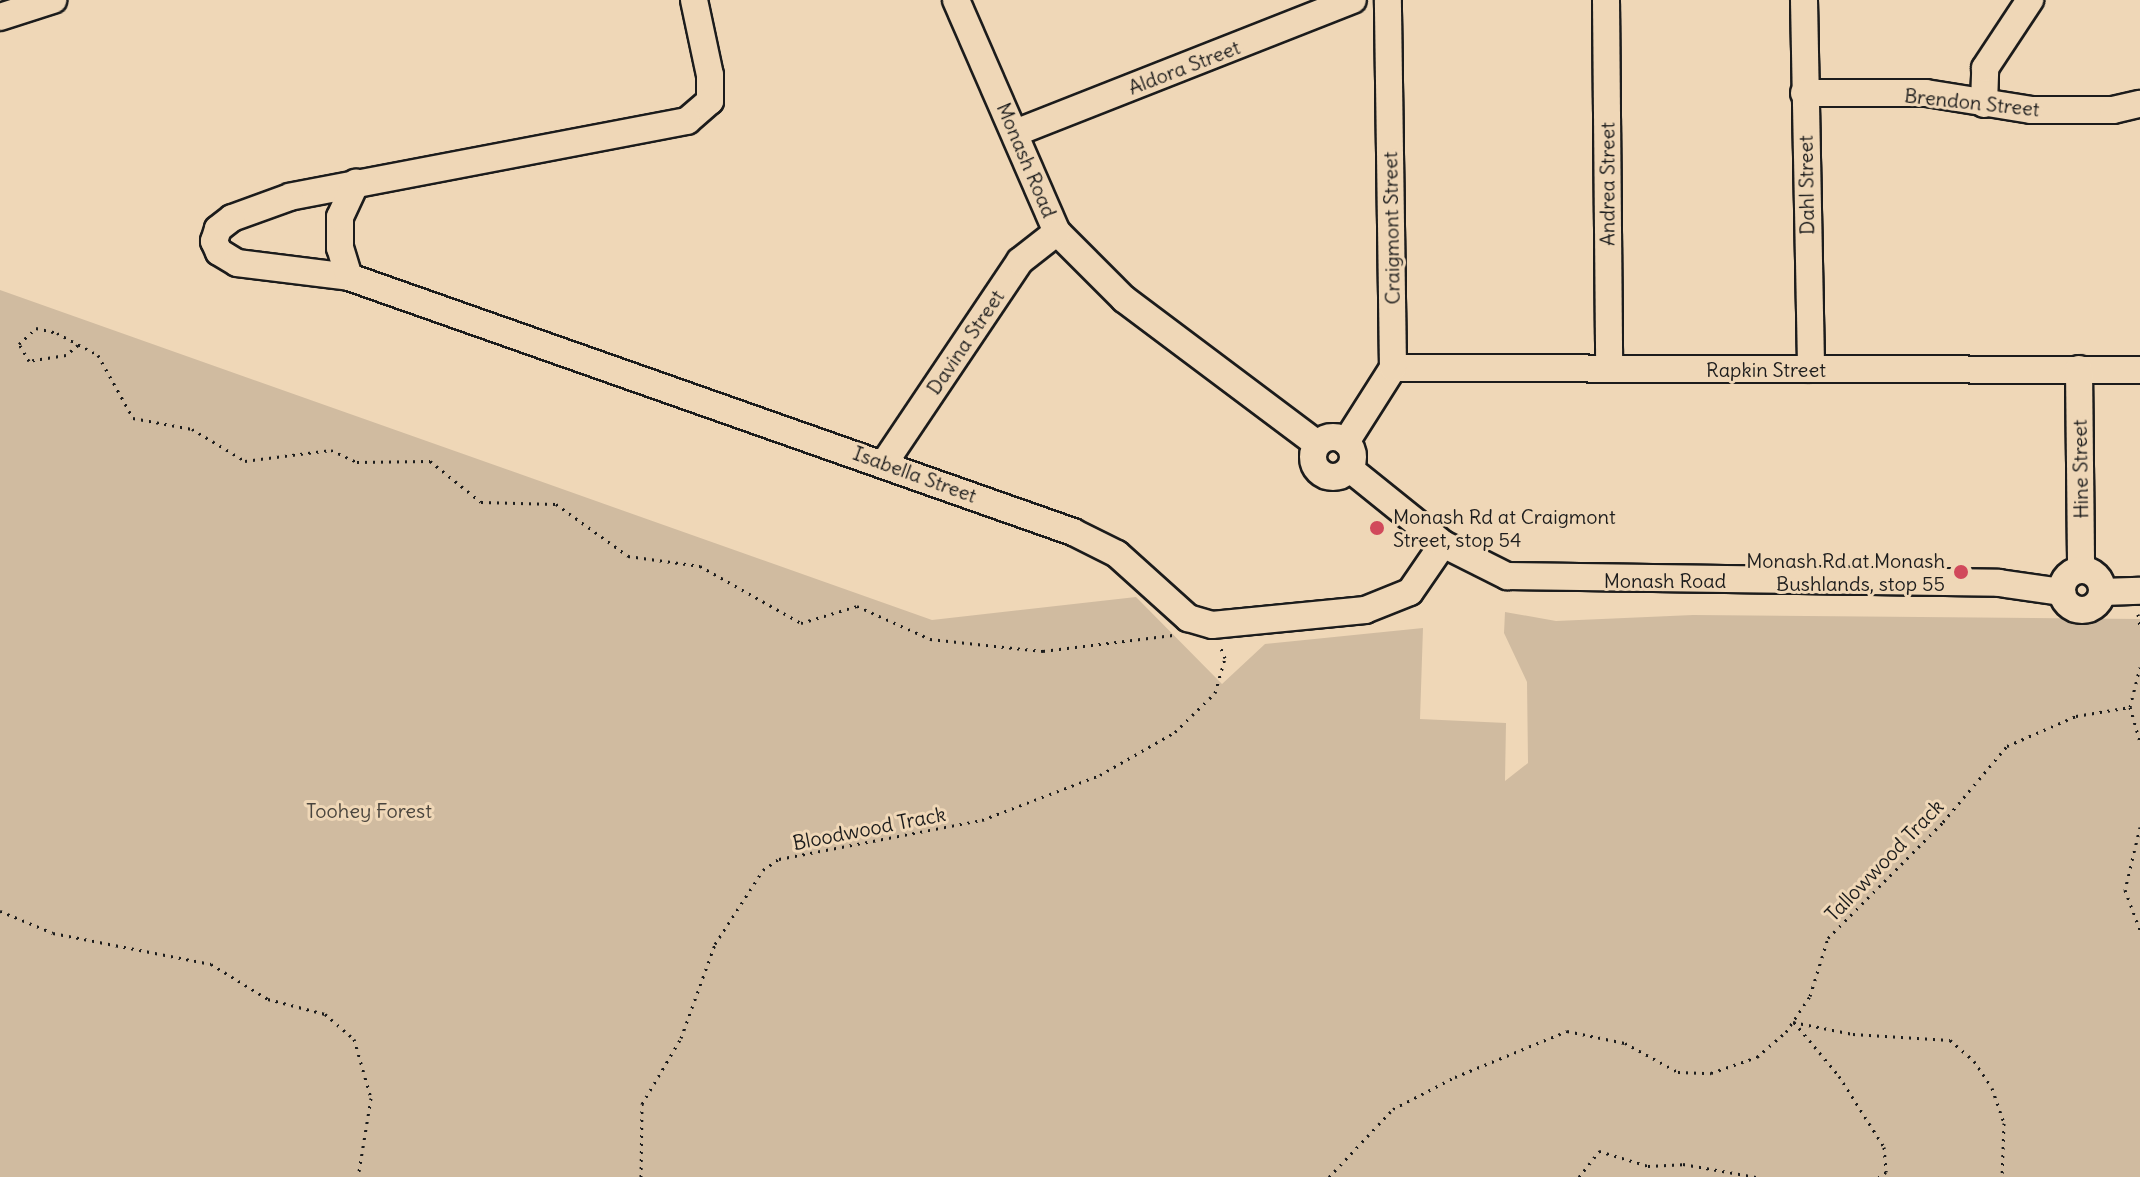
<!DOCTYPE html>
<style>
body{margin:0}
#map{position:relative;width:2140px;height:1177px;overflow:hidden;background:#efd7b7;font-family:Delius,sans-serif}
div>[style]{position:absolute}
.green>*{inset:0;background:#d0bba0}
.path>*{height:3px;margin-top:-1.5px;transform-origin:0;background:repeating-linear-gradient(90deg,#1c1c1c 0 2px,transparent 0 8px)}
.roads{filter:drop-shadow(2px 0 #1c1c1c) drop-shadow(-2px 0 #1c1c1c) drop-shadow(0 2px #1c1c1c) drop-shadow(0 -2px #1c1c1c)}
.minor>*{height:26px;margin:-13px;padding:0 13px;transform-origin:13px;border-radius:13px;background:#efd7b7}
.minor>.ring{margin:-13px;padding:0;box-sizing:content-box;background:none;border:26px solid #efd7b7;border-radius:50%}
.dots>*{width:22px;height:22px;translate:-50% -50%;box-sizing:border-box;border:4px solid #efd7b7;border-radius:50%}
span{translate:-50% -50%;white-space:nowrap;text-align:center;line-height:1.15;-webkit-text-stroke:6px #efd7b7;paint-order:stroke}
.street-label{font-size:20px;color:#1c1c1c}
.poi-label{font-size:20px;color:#1c1c1c}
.left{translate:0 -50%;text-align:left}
.right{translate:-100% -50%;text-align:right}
.park-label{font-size:20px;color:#49443d}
</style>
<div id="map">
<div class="green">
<div style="clip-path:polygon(0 290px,932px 620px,1136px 597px,1222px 684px,1265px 644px,1423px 628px,1420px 719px,1506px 723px,1505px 781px,1528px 763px,1527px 682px,1504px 633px,1505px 612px,1556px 621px,1693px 615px,2140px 619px,2140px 1177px,0 1177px)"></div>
</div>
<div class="path">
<div style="left:78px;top:345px;width:16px;rotate:140deg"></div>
<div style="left:66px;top:355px;width:37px;rotate:171deg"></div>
<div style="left:29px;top:361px;width:20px;rotate:-120deg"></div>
<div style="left:19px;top:344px;width:23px;rotate:-43deg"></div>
<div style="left:36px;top:328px;width:22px;rotate:13deg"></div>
<div style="left:57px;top:333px;width:47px;rotate:28.2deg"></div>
<div style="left:98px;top:355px;width:72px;rotate:60.9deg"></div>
<div style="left:133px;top:418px;width:60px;rotate:10.6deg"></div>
<div style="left:192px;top:429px;width:62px;rotate:31.1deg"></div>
<div style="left:245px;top:461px;width:87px;rotate:-7.3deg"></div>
<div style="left:331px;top:450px;width:29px;rotate:25deg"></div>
<div style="left:357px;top:462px;width:73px;rotate:-0.8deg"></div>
<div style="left:430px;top:461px;width:65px;rotate:38.8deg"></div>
<div style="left:481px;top:502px;width:75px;rotate:1.5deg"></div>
<div style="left:556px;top:504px;width:89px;rotate:35.8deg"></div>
<div style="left:628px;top:556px;width:73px;rotate:7.9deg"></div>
<div style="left:700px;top:566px;width:116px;rotate:29.4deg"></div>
<div style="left:801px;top:623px;width:59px;rotate:-16.9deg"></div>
<div style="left:857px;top:606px;width:80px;rotate:24.3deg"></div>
<div style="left:930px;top:639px;width:114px;rotate:6.1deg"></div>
<div style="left:1043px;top:651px;width:131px;rotate:-7deg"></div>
<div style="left:2138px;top:614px;width:12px;rotate:81deg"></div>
<div style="left:2130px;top:707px;width:35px;rotate:74deg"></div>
<div style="left:2140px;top:827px;width:65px;rotate:103.4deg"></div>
<div style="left:2125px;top:890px;width:43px;rotate:69.4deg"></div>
<div style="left:0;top:911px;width:57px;rotate:22.5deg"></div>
<div style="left:53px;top:933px;width:161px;rotate:11.1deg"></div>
<div style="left:211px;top:964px;width:67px;rotate:31.6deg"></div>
<div style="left:268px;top:999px;width:59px;rotate:14.7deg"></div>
<div style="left:325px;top:1014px;width:38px;rotate:41deg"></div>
<div style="left:354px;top:1039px;width:61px;rotate:73.9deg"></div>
<div style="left:371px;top:1098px;width:80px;rotate:99.3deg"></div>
<div style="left:1793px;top:1022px;width:61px;rotate:11.3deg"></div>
<div style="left:1853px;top:1034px;width:97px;rotate:3.5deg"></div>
<div style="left:1950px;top:1040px;width:32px;rotate:41deg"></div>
<div style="left:1974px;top:1061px;width:32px;rotate:56deg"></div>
<div style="left:1992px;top:1088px;width:37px;rotate:71deg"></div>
<div style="left:2004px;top:1123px;width:54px;rotate:92.1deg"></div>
<div style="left:1794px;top:1022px;width:70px;rotate:50.2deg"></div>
<div style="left:1839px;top:1076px;width:84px;rotate:57.6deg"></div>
<div style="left:1884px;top:1147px;width:25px;rotate:85deg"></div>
<div style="left:1886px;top:1172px;width:9px;rotate:144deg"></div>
<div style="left:641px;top:1177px;width:73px;rotate:-89.2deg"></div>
<div style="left:642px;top:1104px;width:77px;rotate:-59.4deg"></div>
<div style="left:681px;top:1038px;width:100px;rotate:-70.1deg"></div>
<div style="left:715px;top:944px;width:88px;rotate:-57deg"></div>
<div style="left:763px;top:870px;width:19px;rotate:-35deg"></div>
<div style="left:779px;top:859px;width:207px;rotate:-10.9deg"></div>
<div style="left:982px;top:820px;width:126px;rotate:-20.9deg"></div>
<div style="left:1100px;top:775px;width:86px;rotate:-29.8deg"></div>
<div style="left:1175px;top:732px;width:56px;rotate:-44.3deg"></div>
<div style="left:1215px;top:693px;width:36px;rotate:-74deg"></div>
<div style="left:1225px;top:658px;width:11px;rotate:-112deg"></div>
<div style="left:1329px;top:1177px;width:93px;rotate:-46.7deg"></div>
<div style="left:1393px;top:1109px;width:70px;rotate:-27.3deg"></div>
<div style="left:1455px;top:1077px;width:121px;rotate:-22.3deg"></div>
<div style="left:1567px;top:1031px;width:59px;rotate:11.7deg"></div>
<div style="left:1625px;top:1043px;width:60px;rotate:28.7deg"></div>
<div style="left:1678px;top:1072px;width:33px;rotate:2deg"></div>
<div style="left:1711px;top:1073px;width:49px;rotate:-19.2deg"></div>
<div style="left:1757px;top:1057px;width:38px;rotate:-41deg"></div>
<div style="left:1786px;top:1032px;width:43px;rotate:-56.3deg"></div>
<div style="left:1810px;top:996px;width:61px;rotate:-72.8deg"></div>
<div style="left:1828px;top:938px;width:163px;rotate:-45.2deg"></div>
<div style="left:1943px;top:822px;width:99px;rotate:-49.9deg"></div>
<div style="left:2007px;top:746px;width:75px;rotate:-23.5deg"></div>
<div style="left:2076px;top:716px;width:55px;rotate:-9.5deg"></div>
<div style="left:2130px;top:707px;width:41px;rotate:-76deg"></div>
<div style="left:1579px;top:1177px;width:33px;rotate:-52deg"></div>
<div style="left:1599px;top:1151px;width:51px;rotate:17deg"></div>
<div style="left:1648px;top:1166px;width:35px;rotate:-3deg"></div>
<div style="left:1683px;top:1164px;width:74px;rotate:10.1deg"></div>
</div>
<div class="roads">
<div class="minor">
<div style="left:694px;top:0;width:77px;rotate:78deg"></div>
<div style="left:710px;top:75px;width:26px;rotate:90deg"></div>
<div style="left:710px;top:101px;width:30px;rotate:139deg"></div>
<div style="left:687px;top:121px;width:404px;rotate:169.2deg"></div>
<div style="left:290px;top:197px;width:62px;rotate:160.1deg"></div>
<div style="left:232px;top:218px;width:18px;rotate:142deg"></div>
<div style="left:218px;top:229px;width:13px;rotate:108deg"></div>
<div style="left:214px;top:241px;width:12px;rotate:66deg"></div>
<div style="left:219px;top:252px;width:21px;rotate:31deg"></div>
<div style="left:237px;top:263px;width:113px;rotate:7.1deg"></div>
<div style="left:349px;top:277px;width:768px;rotate:19.4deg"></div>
<div style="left:1073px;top:532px;width:49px;rotate:26.6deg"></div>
<div style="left:1117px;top:554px;width:96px;rotate:42deg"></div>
<div style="left:1188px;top:618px;width:25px;rotate:16deg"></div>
<div style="left:1212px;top:625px;width:154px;rotate:-5.6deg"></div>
<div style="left:1365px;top:610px;width:48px;rotate:-21.8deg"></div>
<div style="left:1410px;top:592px;width:58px;rotate:-55.5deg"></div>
<div style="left:956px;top:0;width:253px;rotate:66.5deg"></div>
<div style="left:1057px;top:232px;width:95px;rotate:45deg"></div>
<div style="left:1124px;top:299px;width:241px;rotate:36.9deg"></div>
<div style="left:1606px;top:0;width:367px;rotate:89.5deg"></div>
<div style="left:1804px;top:0;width:369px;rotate:88.9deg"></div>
<div style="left:0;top:17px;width:56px;rotate:-17.8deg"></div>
<div style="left:1804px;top:93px;width:122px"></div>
<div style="left:1926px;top:93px;width:106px;rotate:9.2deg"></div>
<div style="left:2031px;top:110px;width:82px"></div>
<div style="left:2113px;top:110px;width:28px;rotate:-13deg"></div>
<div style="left:1984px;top:104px;width:36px;rotate:-88deg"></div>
<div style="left:1985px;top:68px;width:82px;rotate:-56.5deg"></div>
<div style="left:1015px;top:133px;width:363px;rotate:-21.5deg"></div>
<div style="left:349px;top:277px;width:30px;rotate:-107deg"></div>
<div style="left:340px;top:248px;width:31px;rotate:-90deg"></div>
<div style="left:340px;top:217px;width:38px;rotate:-65deg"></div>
<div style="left:1393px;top:368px;width:747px;rotate:0.15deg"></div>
<div style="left:2079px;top:369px;width:201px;rotate:89.4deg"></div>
<div class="ring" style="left:1313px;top:437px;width:14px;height:14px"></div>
<div style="left:1346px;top:442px;width:88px;rotate:-57.6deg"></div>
<div style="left:1393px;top:368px;width:368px;rotate:-90.8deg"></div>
<div style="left:885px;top:462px;width:242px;rotate:-56.1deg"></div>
<div style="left:1020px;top:261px;width:47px;rotate:-38.1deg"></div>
<div style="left:1350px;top:469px;width:119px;rotate:38.9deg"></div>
<div style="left:1443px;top:544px;width:72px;rotate:26.6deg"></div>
<div style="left:1507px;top:576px;width:492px;rotate:0.8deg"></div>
<div style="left:1999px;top:583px;width:64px;rotate:8.1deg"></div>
<div class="ring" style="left:2062px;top:570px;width:14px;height:14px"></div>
<div style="left:2102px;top:592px;width:38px;rotate:-2deg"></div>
</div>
</div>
<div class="dots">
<div style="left:1377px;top:528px;background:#d1495b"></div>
<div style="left:1961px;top:572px;background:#d1495b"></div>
</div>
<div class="street-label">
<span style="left:1184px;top:67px;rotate:-21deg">Aldora Street</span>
<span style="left:1972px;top:102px;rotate:6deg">Brendon Street</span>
<span style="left:1027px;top:160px;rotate:67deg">Monash Road</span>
<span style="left:1607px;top:184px;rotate:-90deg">Andrea Street</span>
<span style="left:1806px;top:185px;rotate:-91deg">Dahl Street</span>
<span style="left:1391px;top:228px;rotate:-91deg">Craigmont Street</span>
<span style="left:965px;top:342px;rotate:-56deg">Davina Street</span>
<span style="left:1766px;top:369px">Rapkin Street</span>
<span style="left:2080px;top:469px;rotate:-91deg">Hine Street</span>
<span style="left:915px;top:474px;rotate:20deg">Isabella Street</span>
<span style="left:1665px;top:580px">Monash Road</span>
<span style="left:869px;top:828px;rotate:-11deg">Bloodwood Track</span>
<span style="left:1884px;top:860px;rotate:-46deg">Tallowwood Track</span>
</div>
<div class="poi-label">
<span class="left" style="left:1393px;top:528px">Monash Rd at Craigmont<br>Street, stop 54</span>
<span class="right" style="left:1945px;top:572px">Monash Rd at Monash<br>Bushlands, stop 55</span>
</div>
<div class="park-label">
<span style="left:369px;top:810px">Toohey Forest</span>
</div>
</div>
